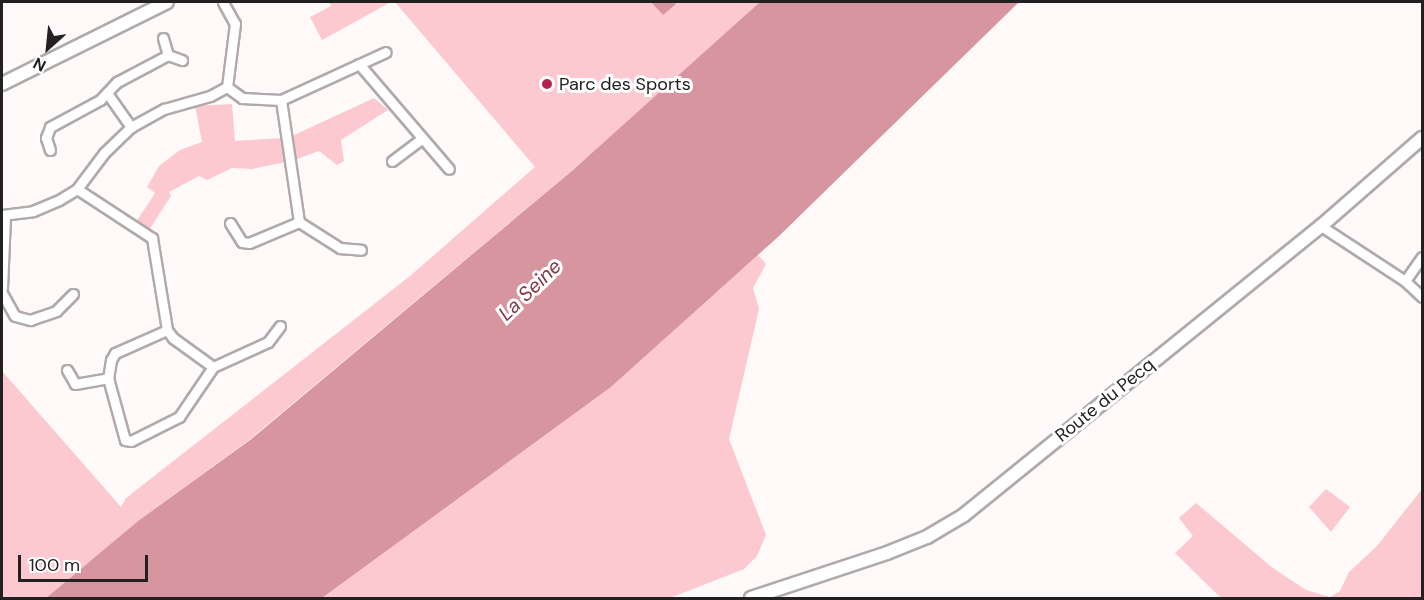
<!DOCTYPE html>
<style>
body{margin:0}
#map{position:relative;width:1424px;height:600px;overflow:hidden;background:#fff9fa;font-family:"DM Sans",sans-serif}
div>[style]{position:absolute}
.green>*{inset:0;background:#fdc9d1}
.water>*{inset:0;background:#d795a0}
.roads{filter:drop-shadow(2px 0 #b1aaab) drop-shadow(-2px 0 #b1aaab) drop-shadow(0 2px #b1aaab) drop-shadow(0 -2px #b1aaab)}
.minor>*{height:9px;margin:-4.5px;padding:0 4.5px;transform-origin:4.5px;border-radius:4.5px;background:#fff}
.major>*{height:12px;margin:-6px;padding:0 6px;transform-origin:6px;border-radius:6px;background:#fff}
.dots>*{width:16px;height:16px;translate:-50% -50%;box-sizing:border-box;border:3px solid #fff;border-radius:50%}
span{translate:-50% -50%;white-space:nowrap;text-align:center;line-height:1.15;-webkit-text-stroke:6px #fff;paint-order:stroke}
.poi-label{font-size:18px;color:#222020}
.left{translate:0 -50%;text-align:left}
.street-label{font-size:18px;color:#222020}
.water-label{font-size:20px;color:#853649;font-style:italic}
.frame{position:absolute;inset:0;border:3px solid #222020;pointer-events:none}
.north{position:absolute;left:18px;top:18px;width:60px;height:60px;-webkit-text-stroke:4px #fff;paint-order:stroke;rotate:207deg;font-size:16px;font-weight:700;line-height:24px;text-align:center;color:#222020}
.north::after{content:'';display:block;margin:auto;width:21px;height:27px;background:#222020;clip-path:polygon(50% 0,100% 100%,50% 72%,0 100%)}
.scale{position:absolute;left:18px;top:555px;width:130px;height:27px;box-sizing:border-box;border:3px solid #222020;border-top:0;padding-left:8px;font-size:18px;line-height:21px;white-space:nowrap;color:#222020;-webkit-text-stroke:4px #fff;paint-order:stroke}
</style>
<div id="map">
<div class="green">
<div style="clip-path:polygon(329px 2px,391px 2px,322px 40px,310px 17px,331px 6px)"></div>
<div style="clip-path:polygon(395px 2px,760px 2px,623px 128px,249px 440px,138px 521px,46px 598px,2px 598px,2px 371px,121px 507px,126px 498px,410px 276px,535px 167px)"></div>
<div style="clip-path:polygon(374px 98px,388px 110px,341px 140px,344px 161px,337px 165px,319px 151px,297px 159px,292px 136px)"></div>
<div style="clip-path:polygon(232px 104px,235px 141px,282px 138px,286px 162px,252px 169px,232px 168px,207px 180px,199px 176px,169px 192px,171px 196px,149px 230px,136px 222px,155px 193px,147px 187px,159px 166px,180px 150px,202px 142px,195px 106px)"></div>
<div style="clip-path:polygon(758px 255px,766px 264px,753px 288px,759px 309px,729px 439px,766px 535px,757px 556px,744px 569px,670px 598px,322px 598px,611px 387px)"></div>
<div style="clip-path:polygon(1326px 489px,1350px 507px,1331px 532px,1309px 507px)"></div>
<div style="clip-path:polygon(1422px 489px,1422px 598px,1221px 598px,1175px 553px,1193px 536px,1179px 518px,1196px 503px,1273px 568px,1306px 590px,1330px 597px,1340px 591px,1349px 572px,1377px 546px)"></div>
</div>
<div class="water">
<div style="clip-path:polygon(651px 2px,674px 2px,676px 4px,663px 15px)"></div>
<div style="clip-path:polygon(760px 2px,1019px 2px,778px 237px,611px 387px,322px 598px,46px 598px,138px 521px,250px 440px,573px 170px)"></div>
</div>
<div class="roads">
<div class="minor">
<div style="left:163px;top:38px;width:18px;rotate:74deg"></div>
<div style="left:359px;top:64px;width:138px;rotate:49.4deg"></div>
<div style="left:227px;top:87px;width:19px;rotate:36deg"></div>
<div style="left:242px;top:98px;width:39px;rotate:3deg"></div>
<div style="left:281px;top:100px;width:115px;rotate:-24.6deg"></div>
<div style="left:107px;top:93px;width:42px;rotate:54.8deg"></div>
<div style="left:281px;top:100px;width:123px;rotate:81.6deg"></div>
<div style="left:50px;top:150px;width:13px;rotate:-108deg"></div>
<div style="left:46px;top:138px;width:12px;rotate:-70deg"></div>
<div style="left:50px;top:127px;width:57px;rotate:-28.4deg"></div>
<div style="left:100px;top:100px;width:25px;rotate:-47deg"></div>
<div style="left:117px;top:82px;width:58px;rotate:-27.9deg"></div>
<div style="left:168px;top:55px;width:15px;rotate:20deg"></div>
<div style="left:392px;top:161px;width:36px;rotate:-37deg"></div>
<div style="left:77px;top:189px;width:90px;rotate:33.2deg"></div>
<div style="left:152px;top:238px;width:93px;rotate:80.7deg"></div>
<div style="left:167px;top:330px;width:10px;rotate:53deg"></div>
<div style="left:173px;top:338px;width:49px;rotate:35.9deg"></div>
<div style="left:2px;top:215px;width:31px;rotate:-7deg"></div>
<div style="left:33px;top:211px;width:28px;rotate:-23deg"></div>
<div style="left:59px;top:200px;width:21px;rotate:-31deg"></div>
<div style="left:77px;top:189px;width:45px;rotate:-53.1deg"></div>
<div style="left:104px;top:153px;width:37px;rotate:-44deg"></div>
<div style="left:131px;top:127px;width:38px;rotate:-29deg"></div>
<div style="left:164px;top:109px;width:48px;rotate:-15.8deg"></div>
<div style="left:210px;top:96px;width:19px;rotate:-28deg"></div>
<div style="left:227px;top:87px;width:64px;rotate:-82.8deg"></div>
<div style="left:235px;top:24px;width:25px;rotate:-119deg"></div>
<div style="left:230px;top:223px;width:22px;rotate:58deg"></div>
<div style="left:242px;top:242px;width:7px;rotate:8deg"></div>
<div style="left:249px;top:243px;width:54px;rotate:-22.8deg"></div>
<div style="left:299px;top:222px;width:49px;rotate:32.4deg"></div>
<div style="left:340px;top:248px;width:21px;rotate:5deg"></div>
<div style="left:1321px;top:226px;width:100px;rotate:33.2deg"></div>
<div style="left:1405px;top:281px;width:23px;rotate:43deg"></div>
<div style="left:1405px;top:281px;width:29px;rotate:-55deg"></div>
<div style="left:2px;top:288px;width:72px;rotate:-87.6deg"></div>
<div style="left:2px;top:293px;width:26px;rotate:61deg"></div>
<div style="left:15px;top:316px;width:16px;rotate:15deg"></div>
<div style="left:30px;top:320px;width:28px;rotate:-19deg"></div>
<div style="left:56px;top:311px;width:24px;rotate:-45deg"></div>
<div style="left:167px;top:330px;width:57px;rotate:156.1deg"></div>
<div style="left:115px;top:353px;width:8px;rotate:120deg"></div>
<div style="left:111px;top:360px;width:18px;rotate:99deg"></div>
<div style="left:108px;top:378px;width:64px;rotate:74.7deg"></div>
<div style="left:125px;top:440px;width:6px;rotate:9deg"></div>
<div style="left:131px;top:441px;width:54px;rotate:-26.6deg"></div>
<div style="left:179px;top:417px;width:60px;rotate:-55.8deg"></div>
<div style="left:213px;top:367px;width:60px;rotate:-24.4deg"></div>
<div style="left:268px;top:342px;width:20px;rotate:-53deg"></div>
<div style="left:67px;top:370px;width:16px;rotate:60deg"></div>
<div style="left:75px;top:384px;width:34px;rotate:-10deg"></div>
</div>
<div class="major">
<div style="left:2px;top:84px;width:184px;rotate:-26.4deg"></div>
<div style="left:751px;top:598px;width:143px;rotate:-18.3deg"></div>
<div style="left:887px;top:553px;width:43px;rotate:-21.8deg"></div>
<div style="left:927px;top:537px;width:43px;rotate:-30.7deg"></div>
<div style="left:964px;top:515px;width:459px;rotate:-39deg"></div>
<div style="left:1321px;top:226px;width:134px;rotate:-41.1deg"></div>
</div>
</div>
<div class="dots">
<div style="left:547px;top:84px;background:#b32352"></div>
</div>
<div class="poi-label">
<span class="left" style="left:559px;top:84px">Parc des Sports</span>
</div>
<div class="street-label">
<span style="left:1105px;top:400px;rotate:-39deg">Route du Pecq</span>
</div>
<div class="water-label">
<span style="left:530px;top:290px;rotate:-44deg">La Seine</span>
</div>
<div class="frame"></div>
<div class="north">N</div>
<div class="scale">100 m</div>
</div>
